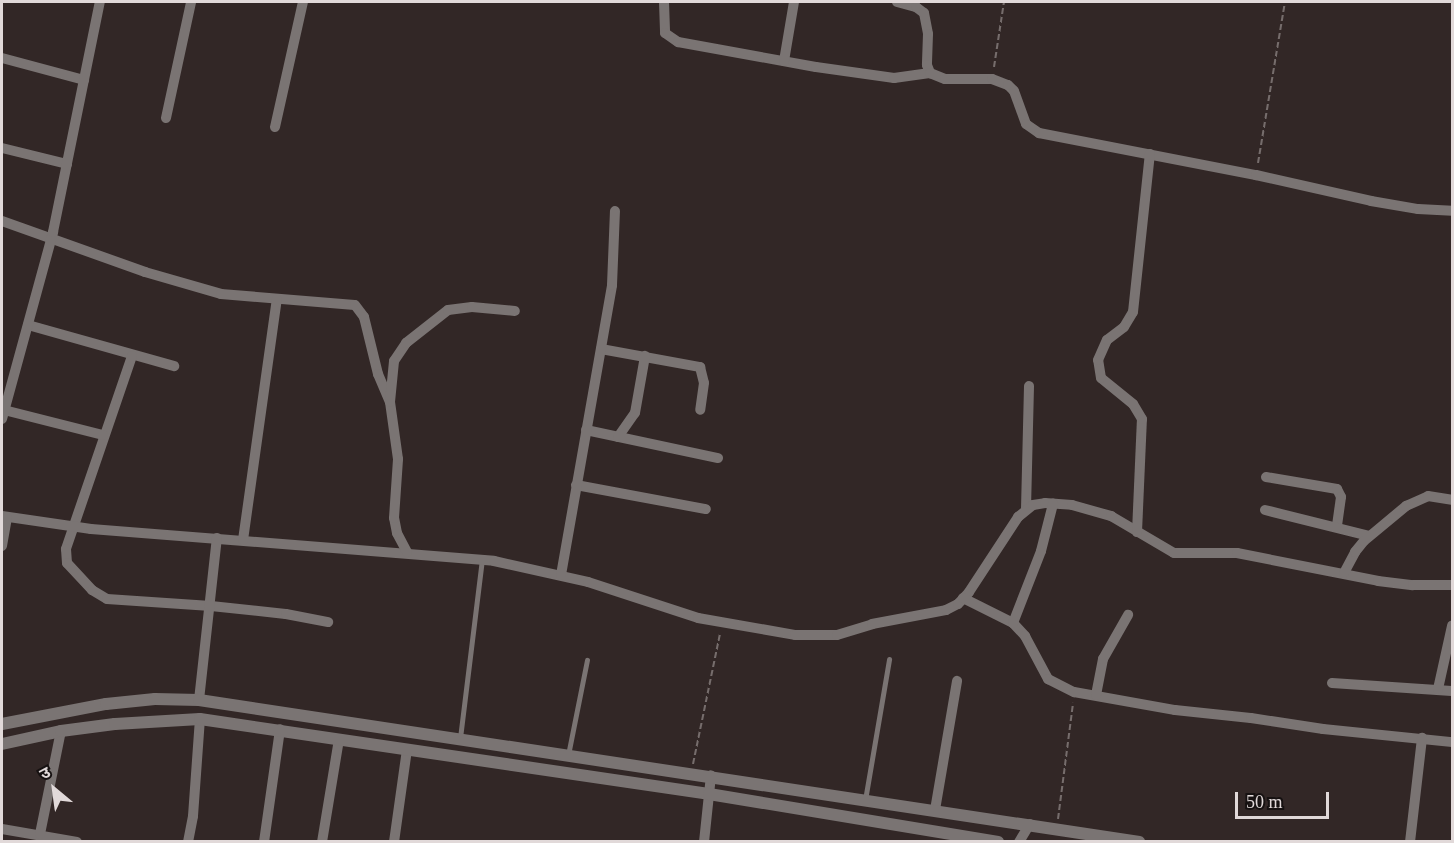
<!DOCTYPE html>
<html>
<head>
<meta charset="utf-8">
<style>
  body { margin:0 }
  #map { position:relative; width:1454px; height:843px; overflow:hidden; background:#322726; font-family:"Times New Roman","Noto Sans Devanagari",serif }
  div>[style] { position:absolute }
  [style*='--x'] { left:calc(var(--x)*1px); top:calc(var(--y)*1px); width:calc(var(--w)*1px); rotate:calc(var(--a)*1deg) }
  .path>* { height:2px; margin-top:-1px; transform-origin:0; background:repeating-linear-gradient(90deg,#766d6c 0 6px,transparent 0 9px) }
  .service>* { height:5px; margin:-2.5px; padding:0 2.5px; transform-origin:2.5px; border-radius:2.5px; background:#7a7473 }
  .minor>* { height:10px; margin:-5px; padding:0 5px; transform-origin:5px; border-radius:5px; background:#7a7473 }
  .tertiary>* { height:12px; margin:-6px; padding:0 6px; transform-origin:6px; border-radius:6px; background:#7a7473 }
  span { translate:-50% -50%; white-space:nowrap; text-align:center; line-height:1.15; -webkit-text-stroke:4.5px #161111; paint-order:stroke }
  .frame { position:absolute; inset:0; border:3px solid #e1d9d9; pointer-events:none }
  .north { position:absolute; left:24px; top:759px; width:60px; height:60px; -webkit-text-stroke:4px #161111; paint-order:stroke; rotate:331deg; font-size:16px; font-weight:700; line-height:24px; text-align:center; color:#e1d9d9 }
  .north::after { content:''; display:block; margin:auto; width:21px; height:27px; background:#e1d9d9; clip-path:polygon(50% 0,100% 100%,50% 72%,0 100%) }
  .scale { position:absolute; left:1235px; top:792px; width:94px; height:27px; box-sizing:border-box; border:3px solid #e1d9d9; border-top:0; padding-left:8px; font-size:18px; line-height:21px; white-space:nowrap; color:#e1d9d9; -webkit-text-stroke:4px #161111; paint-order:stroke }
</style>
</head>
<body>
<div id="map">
  <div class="path">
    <i style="--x:994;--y:67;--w:66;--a:-81.3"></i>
    <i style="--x:1258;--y:163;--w:163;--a:-80.5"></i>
    <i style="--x:693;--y:764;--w:133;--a:-78.3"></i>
    <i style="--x:1058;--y:819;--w:117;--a:-82.6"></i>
  </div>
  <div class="service">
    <i style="--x:460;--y:738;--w:179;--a:-83"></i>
    <i style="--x:568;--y:755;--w:97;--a:-78.7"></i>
    <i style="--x:865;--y:800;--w:143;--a:-80.3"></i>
  </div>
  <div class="minor">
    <i style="--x:664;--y:2;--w:31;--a:88"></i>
    <i style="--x:665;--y:33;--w:16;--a:35"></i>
    <i style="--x:678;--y:42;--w:140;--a:10.3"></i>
    <i style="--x:816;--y:67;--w:79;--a:8"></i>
    <i style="--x:894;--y:78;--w:36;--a:-8"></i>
    <i style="--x:897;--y:2;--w:20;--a:15"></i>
    <i style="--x:916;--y:7;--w:10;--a:37"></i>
    <i style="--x:924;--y:13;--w:21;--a:79"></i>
    <i style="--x:928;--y:34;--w:31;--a:92"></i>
    <i style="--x:927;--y:65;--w:9;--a:69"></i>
    <i style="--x:930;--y:73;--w:16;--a:22"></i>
    <i style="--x:945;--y:79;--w:47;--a:0"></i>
    <i style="--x:992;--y:79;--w:17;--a:21"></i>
    <i style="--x:1008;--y:85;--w:8;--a:45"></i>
    <i style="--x:1014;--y:91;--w:35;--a:70"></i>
    <i style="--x:1026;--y:124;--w:16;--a:35"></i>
    <i style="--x:1039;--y:133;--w:221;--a:11"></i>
    <i style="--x:1256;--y:175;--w:118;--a:12.7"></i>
    <i style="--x:1371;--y:201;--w:48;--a:9.7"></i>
    <i style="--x:1418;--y:209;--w:34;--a:3"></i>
    <i style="--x:2;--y:58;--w:85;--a:15"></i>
    <i style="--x:784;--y:61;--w:60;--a:-80.4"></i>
    <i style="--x:166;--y:118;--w:119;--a:-77.8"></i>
    <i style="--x:275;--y:127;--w:128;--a:-77.4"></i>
    <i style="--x:2;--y:148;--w:67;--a:13.8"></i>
    <i style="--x:2;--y:221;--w:152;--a:19.6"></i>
    <i style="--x:145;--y:272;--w:79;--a:16.1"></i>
    <i style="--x:221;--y:294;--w:134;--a:4.7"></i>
    <i style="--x:355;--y:305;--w:15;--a:53"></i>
    <i style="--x:364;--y:317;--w:59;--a:76.2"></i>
    <i style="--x:378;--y:374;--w:30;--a:67"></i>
    <i style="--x:28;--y:325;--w:152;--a:15.7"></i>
    <i style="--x:601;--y:349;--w:101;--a:10.3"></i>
    <i style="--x:700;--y:367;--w:16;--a:76"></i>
    <i style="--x:704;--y:383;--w:27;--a:98"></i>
    <i style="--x:132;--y:356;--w:204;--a:108.9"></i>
    <i style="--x:66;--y:549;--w:14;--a:86"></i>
    <i style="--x:67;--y:563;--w:37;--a:47"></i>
    <i style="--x:92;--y:590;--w:17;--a:31"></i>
    <i style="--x:107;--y:599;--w:104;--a:3.9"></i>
    <i style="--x:211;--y:606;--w:75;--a:6.1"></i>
    <i style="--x:286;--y:614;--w:43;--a:10.8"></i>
    <i style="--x:4;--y:410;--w:102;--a:14.2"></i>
    <i style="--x:2;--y:419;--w:194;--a:-74.7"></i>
    <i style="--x:53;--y:232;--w:235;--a:-78.5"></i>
    <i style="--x:586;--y:430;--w:135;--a:12"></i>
    <i style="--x:618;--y:437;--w:29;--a:-55"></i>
    <i style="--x:635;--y:413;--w:58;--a:-80"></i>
    <i style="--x:1266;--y:477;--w:72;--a:9.6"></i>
    <i style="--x:1337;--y:489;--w:9;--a:63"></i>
    <i style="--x:1341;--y:497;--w:30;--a:98"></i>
    <i style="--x:576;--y:485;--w:132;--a:10.5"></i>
    <i style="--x:1026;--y:509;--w:123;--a:-88.6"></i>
    <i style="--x:1265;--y:510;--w:107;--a:14"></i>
    <i style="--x:2;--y:516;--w:90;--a:8.3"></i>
    <i style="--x:91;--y:529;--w:404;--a:4.5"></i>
    <i style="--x:494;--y:561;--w:96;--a:12.6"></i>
    <i style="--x:588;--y:582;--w:116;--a:18.1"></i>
    <i style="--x:698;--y:618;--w:98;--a:9.9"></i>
    <i style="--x:795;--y:635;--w:42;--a:0"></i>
    <i style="--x:837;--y:635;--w:37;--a:-17"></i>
    <i style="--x:872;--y:624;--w:75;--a:-10.7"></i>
    <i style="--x:946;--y:610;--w:13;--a:-27"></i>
    <i style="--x:958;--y:604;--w:16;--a:-47"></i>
    <i style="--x:969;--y:592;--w:90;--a:-56.8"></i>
    <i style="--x:1018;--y:517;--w:19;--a:-39"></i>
    <i style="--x:1033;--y:505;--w:12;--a:-9"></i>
    <i style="--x:1045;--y:503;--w:27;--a:4"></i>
    <i style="--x:1072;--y:505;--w:41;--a:15.8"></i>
    <i style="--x:1111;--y:516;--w:73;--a:30.4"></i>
    <i style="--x:1174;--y:553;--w:63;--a:0"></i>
    <i style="--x:1237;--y:553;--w:144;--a:11.2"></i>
    <i style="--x:1378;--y:581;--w:35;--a:7"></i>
    <i style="--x:1413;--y:585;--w:39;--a:0"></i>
    <i style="--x:1137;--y:532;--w:113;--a:-87.5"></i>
    <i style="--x:1142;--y:419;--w:17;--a:-121"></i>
    <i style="--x:1133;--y:404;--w:41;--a:-140.9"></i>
    <i style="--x:1101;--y:378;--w:18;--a:-99"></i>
    <i style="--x:1098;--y:360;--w:22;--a:-66"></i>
    <i style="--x:1107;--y:340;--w:21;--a:-37"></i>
    <i style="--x:1124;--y:327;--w:17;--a:-59"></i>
    <i style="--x:1133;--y:312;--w:159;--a:-83.9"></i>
    <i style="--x:243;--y:540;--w:243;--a:-82"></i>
    <i style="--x:2;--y:546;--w:29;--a:-80"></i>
    <i style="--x:407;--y:552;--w:21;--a:-118"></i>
    <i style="--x:397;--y:533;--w:15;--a:-101"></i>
    <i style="--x:394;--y:518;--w:59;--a:-86.1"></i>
    <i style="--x:398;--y:459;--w:58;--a:-98"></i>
    <i style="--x:390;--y:402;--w:41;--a:-84.4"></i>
    <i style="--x:394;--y:361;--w:22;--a:-56"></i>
    <i style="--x:406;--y:343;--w:53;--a:-38.2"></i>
    <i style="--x:448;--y:310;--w:24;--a:-7"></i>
    <i style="--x:472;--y:307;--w:43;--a:5.3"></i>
    <i style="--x:1344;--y:573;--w:24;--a:-62"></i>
    <i style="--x:1355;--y:552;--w:14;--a:-51"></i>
    <i style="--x:1364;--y:541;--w:55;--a:-39.8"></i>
    <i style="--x:1406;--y:506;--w:24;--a:-24"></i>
    <i style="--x:1428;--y:496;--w:24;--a:9"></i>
    <i style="--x:561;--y:575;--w:294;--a:-80"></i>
    <i style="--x:612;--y:285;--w:74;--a:-87.7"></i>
    <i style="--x:963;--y:598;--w:56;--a:26.6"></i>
    <i style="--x:1013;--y:623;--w:18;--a:47"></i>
    <i style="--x:1025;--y:636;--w:49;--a:61.9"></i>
    <i style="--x:1048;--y:679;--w:29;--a:27"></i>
    <i style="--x:1074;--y:692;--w:103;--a:10.1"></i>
    <i style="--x:1175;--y:710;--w:76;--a:6"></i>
    <i style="--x:1251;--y:718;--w:73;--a:8.7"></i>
    <i style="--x:1323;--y:729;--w:130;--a:5.8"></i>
    <i style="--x:1013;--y:623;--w:77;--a:-68.7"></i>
    <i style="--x:1041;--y:551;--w:49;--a:-75.7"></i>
    <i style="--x:1332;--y:683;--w:120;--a:3.8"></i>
    <i style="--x:1438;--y:689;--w:65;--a:-77.5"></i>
    <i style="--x:1096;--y:695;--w:37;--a:-79"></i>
    <i style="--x:1103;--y:659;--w:51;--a:-60.4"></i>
    <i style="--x:199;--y:700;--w:163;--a:-83.7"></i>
    <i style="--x:935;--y:810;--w:131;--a:-80.3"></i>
    <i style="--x:2;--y:829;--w:76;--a:9.8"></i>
    <i style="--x:40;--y:834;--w:105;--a:-78.5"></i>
    <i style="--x:188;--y:842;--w:26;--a:-79"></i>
    <i style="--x:193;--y:816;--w:97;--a:-85.9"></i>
    <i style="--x:264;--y:842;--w:114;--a:-81.9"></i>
    <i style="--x:322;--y:842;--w:104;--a:-80.6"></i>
    <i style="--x:394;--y:842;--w:93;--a:-82"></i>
    <i style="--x:704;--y:842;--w:67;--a:-84"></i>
    <i style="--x:1019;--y:842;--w:21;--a:-59"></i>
    <i style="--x:1410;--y:842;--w:105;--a:-83.4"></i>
  </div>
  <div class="tertiary">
    <i style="--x:2;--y:724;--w:106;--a:-10.9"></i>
    <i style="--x:106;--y:704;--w:49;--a:-5.8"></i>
    <i style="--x:155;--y:699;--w:44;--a:1.3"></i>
    <i style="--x:199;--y:700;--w:951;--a:8.59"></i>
    <i style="--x:2;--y:744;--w:60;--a:-12.4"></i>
    <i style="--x:61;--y:731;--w:54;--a:-7.4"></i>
    <i style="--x:115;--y:724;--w:85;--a:-3.4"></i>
    <i style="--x:200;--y:719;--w:514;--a:8.38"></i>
    <i style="--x:709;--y:794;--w:293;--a:9.4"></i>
  </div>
  <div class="frame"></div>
  <div class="north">उ</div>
  <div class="scale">50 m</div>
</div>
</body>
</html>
